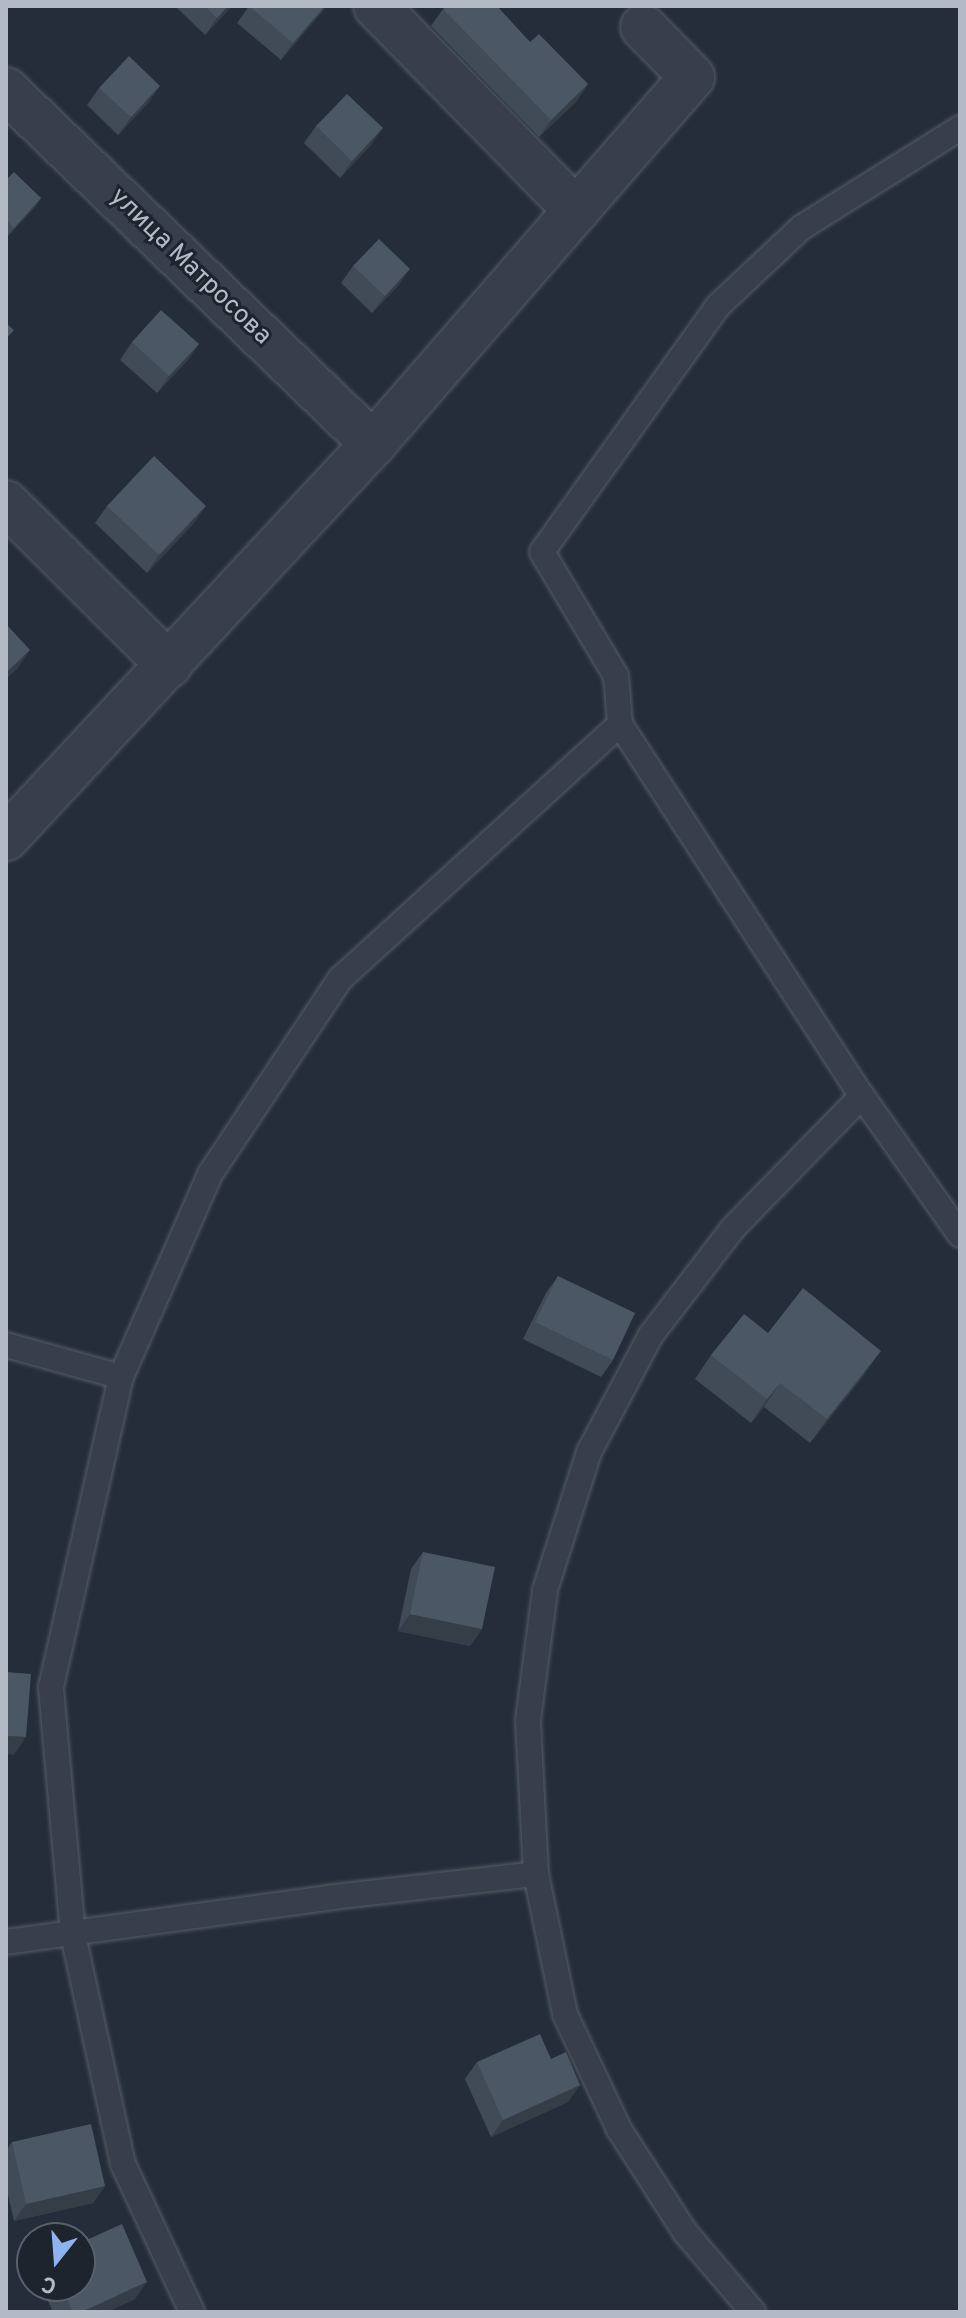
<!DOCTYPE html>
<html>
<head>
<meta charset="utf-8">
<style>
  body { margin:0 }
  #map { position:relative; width:966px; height:2318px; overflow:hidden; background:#242d39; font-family:Overpass,sans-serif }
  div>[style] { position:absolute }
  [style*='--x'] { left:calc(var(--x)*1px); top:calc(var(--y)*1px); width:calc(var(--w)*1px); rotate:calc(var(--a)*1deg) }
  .roads { filter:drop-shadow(0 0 2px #565d67) drop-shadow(0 0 2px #565d67) }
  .lane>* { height:24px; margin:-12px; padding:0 12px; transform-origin:12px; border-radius:12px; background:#383f4a }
  .street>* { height:44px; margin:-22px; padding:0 22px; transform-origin:22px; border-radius:22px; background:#383f4a }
  .wall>* { inset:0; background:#414b57 }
  .shaded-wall>* { inset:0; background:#353d47 }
  .building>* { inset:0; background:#4c5765 }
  span { translate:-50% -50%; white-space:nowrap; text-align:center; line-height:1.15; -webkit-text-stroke:6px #1d242e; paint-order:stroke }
  .street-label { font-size:26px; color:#b3bac5 }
  .frame { position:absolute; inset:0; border:8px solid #b3bac5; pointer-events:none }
  .north { position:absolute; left:16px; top:2222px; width:80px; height:80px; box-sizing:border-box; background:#1d242e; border:2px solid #59606a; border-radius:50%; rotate:197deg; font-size:22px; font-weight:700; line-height:32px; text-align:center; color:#b3bac5 }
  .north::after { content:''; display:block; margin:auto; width:28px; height:36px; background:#8eb4ef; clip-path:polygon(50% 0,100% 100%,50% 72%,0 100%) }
</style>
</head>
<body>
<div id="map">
  <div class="roads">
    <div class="lane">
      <i style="--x:960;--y:128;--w:186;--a:147.9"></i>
      <i style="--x:802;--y:227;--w:115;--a:136.8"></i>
      <i style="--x:718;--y:306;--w:302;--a:125.6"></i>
      <i style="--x:542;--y:552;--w:144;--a:59.2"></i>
      <i style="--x:616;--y:676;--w:48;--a:85.2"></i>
      <i style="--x:620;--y:724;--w:444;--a:57"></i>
      <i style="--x:862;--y:1096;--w:170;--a:54.8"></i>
      <i style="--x:6;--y:1345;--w:119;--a:15.5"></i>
      <i style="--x:6;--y:1942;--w:330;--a:-7.8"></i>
      <i style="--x:333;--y:1897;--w:204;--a:-6.5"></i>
      <i style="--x:192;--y:2312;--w:163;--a:-115"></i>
      <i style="--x:123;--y:2164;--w:234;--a:-102.3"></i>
      <i style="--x:73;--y:1935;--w:249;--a:-95.1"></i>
      <i style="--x:51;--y:1687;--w:318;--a:-77.3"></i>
      <i style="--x:121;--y:1377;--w:222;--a:-66.3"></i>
      <i style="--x:210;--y:1174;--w:234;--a:-56.3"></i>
      <i style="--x:340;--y:979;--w:379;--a:-42.3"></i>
      <i style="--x:753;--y:2312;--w:105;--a:-130.4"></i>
      <i style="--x:685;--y:2232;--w:122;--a:-122.7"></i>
      <i style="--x:619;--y:2129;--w:127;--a:-115.2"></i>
      <i style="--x:565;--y:2014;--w:143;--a:-101.7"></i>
      <i style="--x:536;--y:1874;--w:154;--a:-93"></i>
      <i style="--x:528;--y:1720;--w:131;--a:-82.5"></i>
      <i style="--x:545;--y:1590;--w:145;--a:-72.3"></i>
      <i style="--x:589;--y:1452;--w:132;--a:-62.1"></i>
      <i style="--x:651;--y:1335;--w:136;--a:-52.5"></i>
      <i style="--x:734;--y:1227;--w:183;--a:-45.7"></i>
    </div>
    <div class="street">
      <i style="--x:376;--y:6;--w:286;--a:45.6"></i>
      <i style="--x:6;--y:90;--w:510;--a:43.97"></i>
      <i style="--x:6;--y:503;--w:230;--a:44.8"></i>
      <i style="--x:6;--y:838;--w:538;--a:-47.03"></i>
      <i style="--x:373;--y:444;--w:486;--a:-49"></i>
      <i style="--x:692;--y:77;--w:70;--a:-134.4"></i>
    </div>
  </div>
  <div class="wall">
    <i style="clip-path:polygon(175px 6px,232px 6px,205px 35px)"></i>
    <i style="clip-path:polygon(249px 6px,327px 6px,281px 60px,237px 23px)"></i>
    <i style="clip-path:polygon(443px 9px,530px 42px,588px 84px,576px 102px,539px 137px,431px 26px)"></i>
    <i style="clip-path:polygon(99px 88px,148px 103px,118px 135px,87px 105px)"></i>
    <i style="clip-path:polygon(316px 126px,371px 145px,340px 178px,304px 143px)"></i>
    <i style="clip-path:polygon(6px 180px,41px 198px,35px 207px,7px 237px,6px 235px)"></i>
    <i style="clip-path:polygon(353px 266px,398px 286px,372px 313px,341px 283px)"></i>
    <i style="clip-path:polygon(132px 342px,199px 344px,187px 361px,157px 393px,120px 360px)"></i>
    <i style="clip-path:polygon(107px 506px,194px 523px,147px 573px,95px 523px)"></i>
    <i style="clip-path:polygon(558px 1276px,613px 1360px,601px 1377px,523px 1339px,546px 1293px)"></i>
    <i style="clip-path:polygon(768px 1333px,864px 1375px,810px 1443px,764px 1407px,751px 1423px,695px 1379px,711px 1355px)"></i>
    <i style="clip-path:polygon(423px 1552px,482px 1629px,470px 1646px,398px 1631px,411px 1569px)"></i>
    <i style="clip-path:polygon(551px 2059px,580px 2085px,568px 2102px,491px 2137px,465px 2079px,477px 2062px)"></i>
    <i style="clip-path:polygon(12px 2142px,105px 2186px,93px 2203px,14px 2221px,6px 2186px,6px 2151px)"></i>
    <i style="clip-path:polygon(41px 2286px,80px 2286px,135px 2299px,107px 2312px,53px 2312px)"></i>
  </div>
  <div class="shaded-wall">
    <i style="clip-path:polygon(228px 6px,232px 6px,205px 35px,217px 18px)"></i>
    <i style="clip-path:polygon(325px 6px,327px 6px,281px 60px,293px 43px)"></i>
    <i style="clip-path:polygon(588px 84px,576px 102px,539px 137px,551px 120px)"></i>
    <i style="clip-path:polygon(160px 86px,148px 103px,118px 135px,131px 117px)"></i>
    <i style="clip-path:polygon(383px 128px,371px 145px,340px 178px,352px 161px)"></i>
    <i style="clip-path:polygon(41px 198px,35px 207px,7px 237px,14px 228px)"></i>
    <i style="clip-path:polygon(410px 269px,398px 286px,372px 313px,385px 296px)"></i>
    <i style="clip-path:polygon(199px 344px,187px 361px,157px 393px,169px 376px)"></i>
    <i style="clip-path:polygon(206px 506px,194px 523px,147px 573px,159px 555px)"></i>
    <i style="clip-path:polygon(30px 650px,18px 668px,6px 679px,6px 673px)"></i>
    <i style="clip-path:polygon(881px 1351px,864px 1375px,810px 1443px,827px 1419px)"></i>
    <i style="clip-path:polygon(780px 1383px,764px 1407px,751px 1423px,767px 1399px)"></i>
    <i style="clip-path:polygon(410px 1614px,482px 1629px,470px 1646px,398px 1631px)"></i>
    <i style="clip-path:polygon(6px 1736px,26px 1737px,14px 1755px,6px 1754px)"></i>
    <i style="clip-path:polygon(580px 2085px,568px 2102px,491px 2137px,503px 2120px)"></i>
    <i style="clip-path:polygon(105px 2186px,93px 2203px,14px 2221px,26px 2204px)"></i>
    <i style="clip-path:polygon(147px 2282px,135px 2299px,107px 2312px,81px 2312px)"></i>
  </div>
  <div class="building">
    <i style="clip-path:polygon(205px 6px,228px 6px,217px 18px)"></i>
    <i style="clip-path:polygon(249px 6px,325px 6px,293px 43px)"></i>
    <i style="clip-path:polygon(446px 6px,497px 6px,530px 42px,539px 34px,588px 84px,551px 120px,443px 9px)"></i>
    <i style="clip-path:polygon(129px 56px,160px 86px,131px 117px,99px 88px)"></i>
    <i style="clip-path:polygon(347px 94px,383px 128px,352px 161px,316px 126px)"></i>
    <i style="clip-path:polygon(14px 172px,41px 198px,14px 228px,6px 220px,6px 180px)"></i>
    <i style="clip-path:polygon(379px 239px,410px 269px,385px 296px,353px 266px)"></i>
    <i style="clip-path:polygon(161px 310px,199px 344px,169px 376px,132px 342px)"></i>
    <i style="clip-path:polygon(6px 323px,14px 330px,6px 339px)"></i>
    <i style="clip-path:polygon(154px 456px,206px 506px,159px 555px,107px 506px)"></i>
    <i style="clip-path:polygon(6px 624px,30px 650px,6px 673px)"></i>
    <i style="clip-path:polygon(558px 1276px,635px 1313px,613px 1360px,535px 1322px)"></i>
    <i style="clip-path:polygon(803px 1288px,881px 1351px,827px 1419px,780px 1383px,767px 1399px,711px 1355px,744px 1314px,768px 1333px)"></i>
    <i style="clip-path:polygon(423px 1552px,495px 1567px,482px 1629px,410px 1614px)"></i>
    <i style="clip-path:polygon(6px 1672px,31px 1674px,26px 1737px,6px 1736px)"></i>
    <i style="clip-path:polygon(540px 2034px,551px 2059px,566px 2052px,580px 2085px,503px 2120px,477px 2062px)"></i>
    <i style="clip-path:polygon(91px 2124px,105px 2186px,26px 2204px,12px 2142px)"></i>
    <i style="clip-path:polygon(122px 2224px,147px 2282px,81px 2312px,73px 2312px,61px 2286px,80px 2286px,80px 2243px)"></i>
  </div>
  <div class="street-label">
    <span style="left:190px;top:267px;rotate:44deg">улица Матросова</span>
  </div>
  <div class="frame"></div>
  <div class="north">С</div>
</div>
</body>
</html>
